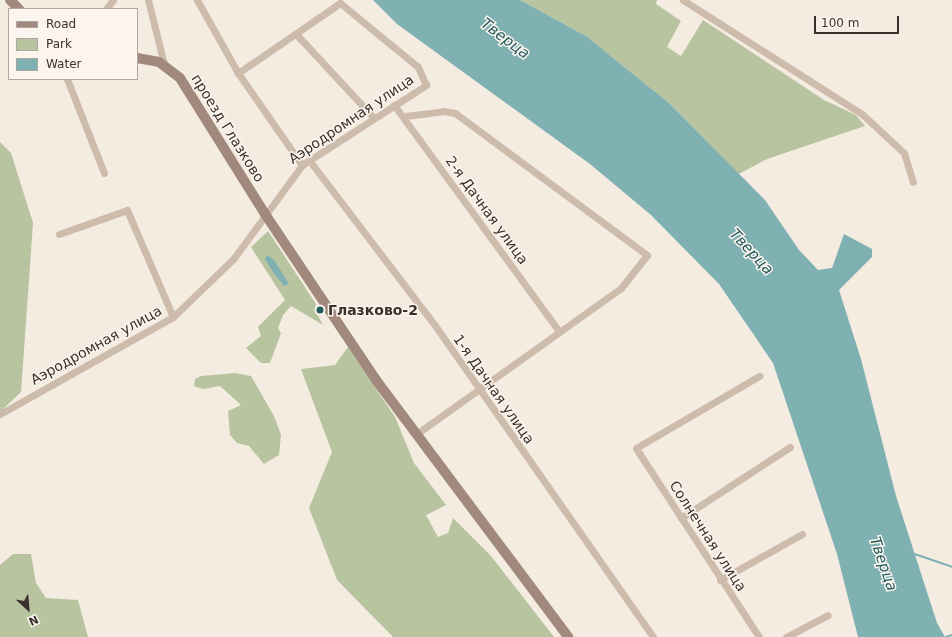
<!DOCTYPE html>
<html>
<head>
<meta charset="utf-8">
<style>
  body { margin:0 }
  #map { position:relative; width:952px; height:637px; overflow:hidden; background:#f4ebe1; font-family:"DejaVu Sans",sans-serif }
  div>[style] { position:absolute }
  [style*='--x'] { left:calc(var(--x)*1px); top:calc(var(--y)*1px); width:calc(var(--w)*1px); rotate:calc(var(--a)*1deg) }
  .green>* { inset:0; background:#b8c4a0 }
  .water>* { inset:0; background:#7fb0b2 }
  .stream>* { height:1.5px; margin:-0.75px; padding:0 0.75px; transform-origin:0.75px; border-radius:0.75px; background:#7fb0b2 }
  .street>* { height:7px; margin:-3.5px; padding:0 3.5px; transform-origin:3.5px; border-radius:3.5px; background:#cdbbac }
  .secondary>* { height:10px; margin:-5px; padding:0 5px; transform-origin:5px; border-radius:5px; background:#a18a7d }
  .dots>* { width:11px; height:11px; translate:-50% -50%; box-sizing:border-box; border:2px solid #fbf5ee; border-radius:50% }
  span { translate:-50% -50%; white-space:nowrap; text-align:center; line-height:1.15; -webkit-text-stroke:3px #fbf5ee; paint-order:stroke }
  .street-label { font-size:14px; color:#3b302b }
  .poi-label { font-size:14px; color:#3b302b; font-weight:700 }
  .left { translate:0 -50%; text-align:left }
  .water-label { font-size:15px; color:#1f5a5e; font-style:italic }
  .legend { position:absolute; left:8px; top:8px; width:130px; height:72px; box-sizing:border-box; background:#fbf5ee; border:1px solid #aea6a0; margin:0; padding:5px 7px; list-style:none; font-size:12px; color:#3b302b }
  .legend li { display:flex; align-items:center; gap:8px; height:20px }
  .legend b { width:20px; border:1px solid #aea6a0 }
  .north { position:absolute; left:8px; top:589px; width:40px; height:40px; -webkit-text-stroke:3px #fbf5ee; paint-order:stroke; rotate:154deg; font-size:11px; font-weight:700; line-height:16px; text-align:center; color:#3b302b }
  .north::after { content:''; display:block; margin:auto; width:14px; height:18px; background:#3b302b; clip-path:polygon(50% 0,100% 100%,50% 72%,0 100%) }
  .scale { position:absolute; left:814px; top:16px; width:85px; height:18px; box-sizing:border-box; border:2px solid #3b302b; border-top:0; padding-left:5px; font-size:12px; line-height:14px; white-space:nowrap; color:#3b302b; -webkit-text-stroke:3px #fbf5ee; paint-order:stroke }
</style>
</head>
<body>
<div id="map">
  <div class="green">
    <i style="clip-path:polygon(520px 0,657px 0,656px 4px,681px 21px,667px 47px,681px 56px,703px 20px,824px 100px,856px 115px,865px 126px,767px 159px,739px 174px,669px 103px,586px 36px)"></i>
    <i style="clip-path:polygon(0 142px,11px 153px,33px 223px,21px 392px,0 412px)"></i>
    <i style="clip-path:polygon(268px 231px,316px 304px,315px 310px,323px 325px,291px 306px,283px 315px,278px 328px,281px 333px,270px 363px,261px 363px,246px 348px,261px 336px,258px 327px,285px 300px,251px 247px)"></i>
    <i style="clip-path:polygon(348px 347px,395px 417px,414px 463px,446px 505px,426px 515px,438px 537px,448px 533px,453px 518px,491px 556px,554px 637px,393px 637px,337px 580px,309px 508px,332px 452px,301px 369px,335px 365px)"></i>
    <i style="clip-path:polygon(235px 373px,251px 376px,274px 416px,281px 435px,279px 455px,264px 464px,249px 446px,237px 443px,230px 435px,228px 411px,241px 405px,220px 386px,203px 389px,194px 386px,195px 379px,201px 376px)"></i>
    <i style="clip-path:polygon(13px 554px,31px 554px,36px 583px,46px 598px,78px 600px,88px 637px,0 637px,0 565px)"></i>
  </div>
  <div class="water">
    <i style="clip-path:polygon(373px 0,520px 0,586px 36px,669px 103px,765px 200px,799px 250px,818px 270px,832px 268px,844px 234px,872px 249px,872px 257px,839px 290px,861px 359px,896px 496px,937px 623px,945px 637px,858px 637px,837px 554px,773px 363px,719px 284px,651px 215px,590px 164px,397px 24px)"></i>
    <i style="clip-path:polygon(267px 255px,274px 260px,289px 284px,284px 286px,273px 272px,265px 259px)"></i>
  </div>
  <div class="stream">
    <i style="--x:915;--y:554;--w:39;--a:19"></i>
    <i style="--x:946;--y:637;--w:6;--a:-18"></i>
  </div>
  <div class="street">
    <i style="--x:148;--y:0;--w:66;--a:76"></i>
    <i style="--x:683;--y:0;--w:212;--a:32.5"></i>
    <i style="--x:862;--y:114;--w:57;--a:42.9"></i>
    <i style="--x:904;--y:153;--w:30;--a:73"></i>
    <i style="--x:106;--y:9;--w:11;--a:-52"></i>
    <i style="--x:296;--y:34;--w:113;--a:47.1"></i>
    <i style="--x:238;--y:73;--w:112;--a:55.2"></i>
    <i style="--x:67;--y:79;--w:101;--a:68.5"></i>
    <i style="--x:394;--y:105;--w:280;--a:53.9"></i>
    <i style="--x:405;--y:116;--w:38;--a:-7"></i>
    <i style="--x:443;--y:111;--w:12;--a:9"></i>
    <i style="--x:455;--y:113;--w:239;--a:36.5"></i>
    <i style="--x:647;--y:255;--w:42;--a:128.2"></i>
    <i style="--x:621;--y:288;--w:252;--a:144.5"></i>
    <i style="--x:309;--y:160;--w:206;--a:52.7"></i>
    <i style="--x:434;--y:324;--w:382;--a:55"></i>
    <i style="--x:59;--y:234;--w:72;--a:-19.4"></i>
    <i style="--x:127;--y:210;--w:116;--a:66.7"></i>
    <i style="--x:0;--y:414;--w:198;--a:-29.3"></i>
    <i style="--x:173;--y:317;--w:85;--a:-44"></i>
    <i style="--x:234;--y:258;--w:115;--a:-53.8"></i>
    <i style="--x:302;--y:165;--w:148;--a:-32.8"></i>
    <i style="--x:426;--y:85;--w:20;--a:-114"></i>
    <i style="--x:418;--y:67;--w:101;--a:-140.6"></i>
    <i style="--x:340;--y:3;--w:124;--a:145.5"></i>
    <i style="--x:238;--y:73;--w:84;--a:-119.3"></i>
    <i style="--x:681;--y:518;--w:130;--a:-33.1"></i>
    <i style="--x:720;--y:580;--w:94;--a:-29.3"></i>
    <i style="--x:759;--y:637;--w:225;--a:-123.1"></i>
    <i style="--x:636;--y:448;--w:143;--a:-30.3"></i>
    <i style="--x:786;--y:637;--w:47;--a:-27.6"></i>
  </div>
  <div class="secondary">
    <i style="--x:10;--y:0;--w:13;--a:45"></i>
    <i style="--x:137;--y:58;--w:22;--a:10"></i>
    <i style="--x:159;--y:62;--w:26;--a:37"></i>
    <i style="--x:180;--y:78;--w:160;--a:58"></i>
    <i style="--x:265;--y:214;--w:200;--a:56.2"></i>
    <i style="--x:376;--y:380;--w:321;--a:53.2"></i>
  </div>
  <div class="dots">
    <i style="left:320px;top:310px;background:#1f5a5e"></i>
  </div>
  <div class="street-label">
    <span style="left:351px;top:119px;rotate:-34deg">Аэродромная улица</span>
    <span style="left:228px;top:128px;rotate:58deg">проезд Глазково</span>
    <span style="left:487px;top:210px;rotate:54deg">2-я Дачная улица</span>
    <span style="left:96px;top:345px;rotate:-29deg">Аэродромная улица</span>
    <span style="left:494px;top:389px;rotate:55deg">1-я Дачная улица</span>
    <span style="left:708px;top:536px;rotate:57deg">Солнечная улица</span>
  </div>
  <div class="poi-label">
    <span class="left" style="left:328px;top:310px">Глазково-2</span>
  </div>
  <div class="water-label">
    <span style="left:505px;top:39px;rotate:37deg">Тверца</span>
    <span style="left:751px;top:252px;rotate:47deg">Тверца</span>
    <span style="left:883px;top:564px;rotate:71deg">Тверца</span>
  </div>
  <ul class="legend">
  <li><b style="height:5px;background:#a18a7d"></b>Road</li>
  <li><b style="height:11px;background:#b8c4a0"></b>Park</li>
  <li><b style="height:11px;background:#7fb0b2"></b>Water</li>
  </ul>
  <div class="north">N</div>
  <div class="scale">100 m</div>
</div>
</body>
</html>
